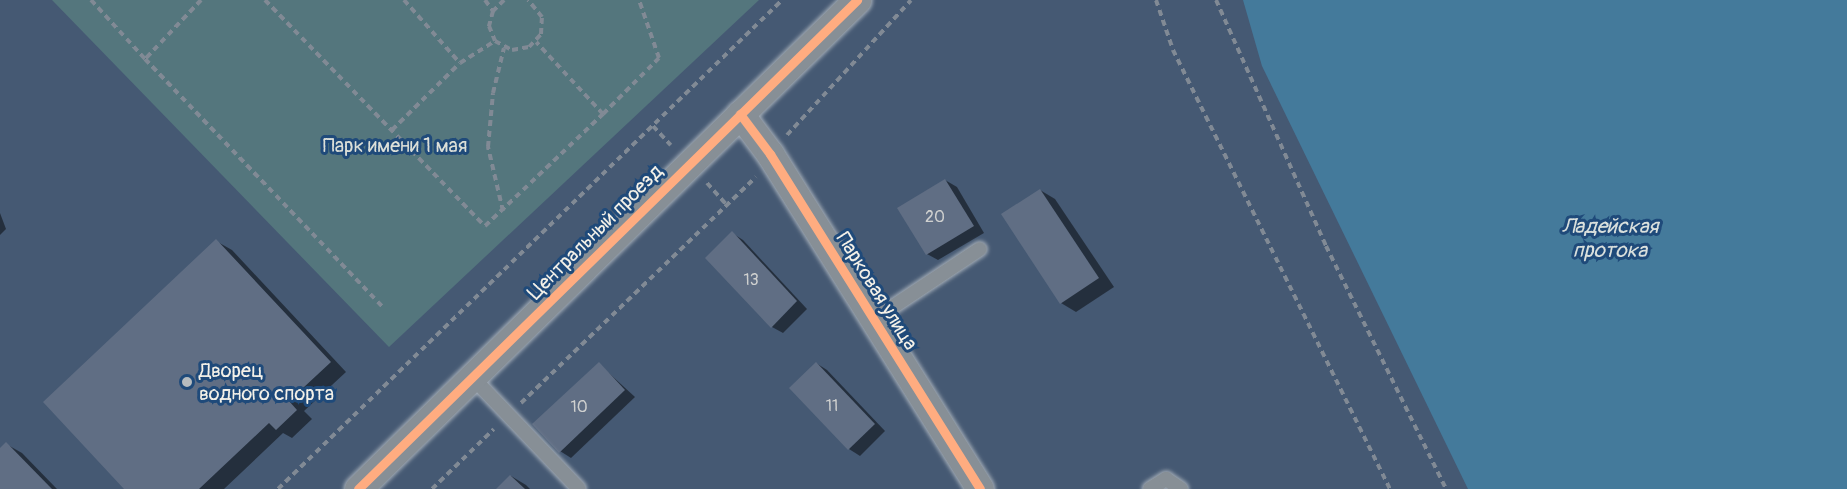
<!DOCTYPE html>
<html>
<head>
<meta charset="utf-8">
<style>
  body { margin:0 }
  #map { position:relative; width:1847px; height:489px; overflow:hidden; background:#455973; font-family:Pangolin,sans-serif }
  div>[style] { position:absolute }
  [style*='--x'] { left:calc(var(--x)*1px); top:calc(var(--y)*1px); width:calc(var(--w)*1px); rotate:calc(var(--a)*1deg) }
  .green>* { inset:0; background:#54767d }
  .water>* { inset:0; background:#447a9b }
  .shadow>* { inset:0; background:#0007 }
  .building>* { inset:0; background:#606e84 }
  .path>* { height:4px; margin-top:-2px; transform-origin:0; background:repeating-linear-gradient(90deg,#818a95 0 6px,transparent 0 10.5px) }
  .roads { filter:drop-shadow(0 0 2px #a3acb6) drop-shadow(0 0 2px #a3acb6) }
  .service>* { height:14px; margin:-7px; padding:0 7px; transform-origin:7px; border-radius:7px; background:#878f96 }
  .minor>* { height:27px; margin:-13.5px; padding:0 13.5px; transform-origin:13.5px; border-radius:13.5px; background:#878f96 }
  .cycleway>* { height:9px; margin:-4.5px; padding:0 4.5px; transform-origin:4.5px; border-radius:4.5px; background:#ffac80 }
  .dots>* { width:16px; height:16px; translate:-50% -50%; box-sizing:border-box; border:3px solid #1f4a7a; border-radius:50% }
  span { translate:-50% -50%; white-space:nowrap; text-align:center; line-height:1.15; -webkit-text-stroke:6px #1f4a7a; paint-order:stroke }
  .number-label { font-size:16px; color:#cfd0cf }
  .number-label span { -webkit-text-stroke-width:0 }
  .park-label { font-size:20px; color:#dcdfd8 }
  .street-label { font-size:20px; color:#f4f1e8 }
  .poi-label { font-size:20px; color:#f4f1e8 }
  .left { translate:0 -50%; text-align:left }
  .water-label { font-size:21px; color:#dae0dd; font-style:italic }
</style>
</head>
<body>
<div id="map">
  <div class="green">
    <i style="clip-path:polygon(52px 0,759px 0,389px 347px)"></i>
  </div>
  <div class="water">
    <i style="clip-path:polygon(1243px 0,1847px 0,1847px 489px,1468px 489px,1262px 66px)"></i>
  </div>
  <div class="shadow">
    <i style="clip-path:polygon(945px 180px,957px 187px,984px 233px,938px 260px,927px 254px)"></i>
    <i style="clip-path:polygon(1040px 190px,1055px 199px,1114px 287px,1076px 312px,1061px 303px)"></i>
    <i style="clip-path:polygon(0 213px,6px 229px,0 235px)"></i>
    <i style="clip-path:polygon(732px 233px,743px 240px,807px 309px,783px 333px,772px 327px)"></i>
    <i style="clip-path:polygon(216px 241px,232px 250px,346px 372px,304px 411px,312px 419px,292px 438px,283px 433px,224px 489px,126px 489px)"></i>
    <i style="clip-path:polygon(816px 363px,827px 370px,885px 431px,860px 456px,849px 449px)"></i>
    <i style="clip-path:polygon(599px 364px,635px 397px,571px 458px,560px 451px)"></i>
    <i style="clip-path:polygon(6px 444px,22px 453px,57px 489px,0 489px,0 450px)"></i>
    <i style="clip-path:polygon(511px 476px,526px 485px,530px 489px,498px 489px)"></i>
  </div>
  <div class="building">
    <i style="clip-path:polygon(945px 179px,974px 226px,926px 255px,897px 208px)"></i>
    <i style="clip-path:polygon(1040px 189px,1099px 278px,1060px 304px,1001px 214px)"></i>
    <i style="clip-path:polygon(732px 231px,797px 301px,771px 328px,705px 258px)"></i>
    <i style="clip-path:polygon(216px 239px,331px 362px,289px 401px,297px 410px,276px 430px,269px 423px,199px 489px,124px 489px,43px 402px)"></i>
    <i style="clip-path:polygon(599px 362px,625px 390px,559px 453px,532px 424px)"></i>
    <i style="clip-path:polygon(816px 362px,875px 424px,848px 450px,789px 388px)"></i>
    <i style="clip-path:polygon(6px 442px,52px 489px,0 489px,0 448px)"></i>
    <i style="clip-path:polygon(510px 475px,525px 489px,496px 489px)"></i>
  </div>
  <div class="path">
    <i style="--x:91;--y:0;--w:80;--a:47.5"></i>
    <i style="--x:201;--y:0;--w:81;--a:133.5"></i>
    <i style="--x:145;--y:59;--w:344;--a:46.2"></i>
    <i style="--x:265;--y:0;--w:315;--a:45.8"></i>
    <i style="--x:485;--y:226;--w:163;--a:-43.5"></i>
    <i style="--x:603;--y:114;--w:98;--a:-132.9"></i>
    <i style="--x:404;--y:0;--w:84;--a:48.4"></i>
    <i style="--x:485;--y:0;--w:14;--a:54"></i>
    <i style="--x:504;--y:0;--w:16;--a:135"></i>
    <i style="--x:493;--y:11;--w:16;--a:105"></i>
    <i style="--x:489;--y:26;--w:16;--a:68"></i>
    <i style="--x:495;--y:41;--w:19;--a:28"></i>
    <i style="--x:512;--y:50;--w:17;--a:-10"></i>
    <i style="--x:529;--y:47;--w:18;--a:-47"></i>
    <i style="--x:541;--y:34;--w:17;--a:-87"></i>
    <i style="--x:542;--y:17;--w:22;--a:-129"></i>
    <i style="--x:1156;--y:0;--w:53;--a:71.2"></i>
    <i style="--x:1173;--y:50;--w:490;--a:63.7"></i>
    <i style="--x:1216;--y:0;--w:269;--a:65.9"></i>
    <i style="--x:1326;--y:246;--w:271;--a:63.7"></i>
    <i style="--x:603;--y:114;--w:79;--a:-45"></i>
    <i style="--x:659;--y:58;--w:61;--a:-109"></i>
    <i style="--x:653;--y:126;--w:26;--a:47"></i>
    <i style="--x:392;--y:130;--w:95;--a:-44.6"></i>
    <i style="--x:460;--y:63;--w:41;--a:-32.2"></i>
    <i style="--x:787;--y:135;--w:183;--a:-47.4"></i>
    <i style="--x:707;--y:183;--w:30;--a:48"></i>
    <i style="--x:503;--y:211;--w:66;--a:-103.2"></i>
    <i style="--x:488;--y:147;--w:54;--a:-84.7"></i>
    <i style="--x:493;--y:93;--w:46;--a:-76.3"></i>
    <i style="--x:521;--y:403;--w:326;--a:-43.9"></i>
    <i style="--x:278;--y:489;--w:702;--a:-44.13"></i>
    <i style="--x:432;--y:489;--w:86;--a:-44.1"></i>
  </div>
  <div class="roads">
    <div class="service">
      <i style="--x:873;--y:320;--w:128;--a:-33.6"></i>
      <i style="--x:473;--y:378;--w:153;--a:46.3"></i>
      <i style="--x:1150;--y:489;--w:19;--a:-32"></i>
      <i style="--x:1166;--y:479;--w:18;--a:34"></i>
    </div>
    <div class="minor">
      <i style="--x:740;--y:114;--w:50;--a:53.1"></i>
      <i style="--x:770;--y:154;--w:395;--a:57.9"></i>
      <i style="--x:358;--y:489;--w:699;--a:-44.42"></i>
    </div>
  </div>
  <div class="cycleway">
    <i style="--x:740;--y:114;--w:50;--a:53.1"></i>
    <i style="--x:770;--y:154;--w:395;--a:57.9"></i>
    <i style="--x:358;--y:489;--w:699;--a:-44.42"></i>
  </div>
  <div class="dots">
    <i style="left:187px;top:382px;background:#b7bcbf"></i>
  </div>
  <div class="number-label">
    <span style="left:935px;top:217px">20</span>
    <span style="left:751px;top:280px">13</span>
    <span style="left:832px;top:406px">11</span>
    <span style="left:579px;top:407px">10</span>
  </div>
  <div class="park-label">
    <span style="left:395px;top:145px">Парк имени 1 мая</span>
  </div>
  <div class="street-label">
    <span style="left:595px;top:232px;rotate:-45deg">Центральный проезд</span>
    <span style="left:877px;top:291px;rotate:58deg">Парковая улица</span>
  </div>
  <div class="poi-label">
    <span class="left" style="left:199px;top:382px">Дворец<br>водного спорта</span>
  </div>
  <div class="water-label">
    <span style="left:1610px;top:239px">Ладейская<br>протока</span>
  </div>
</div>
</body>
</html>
